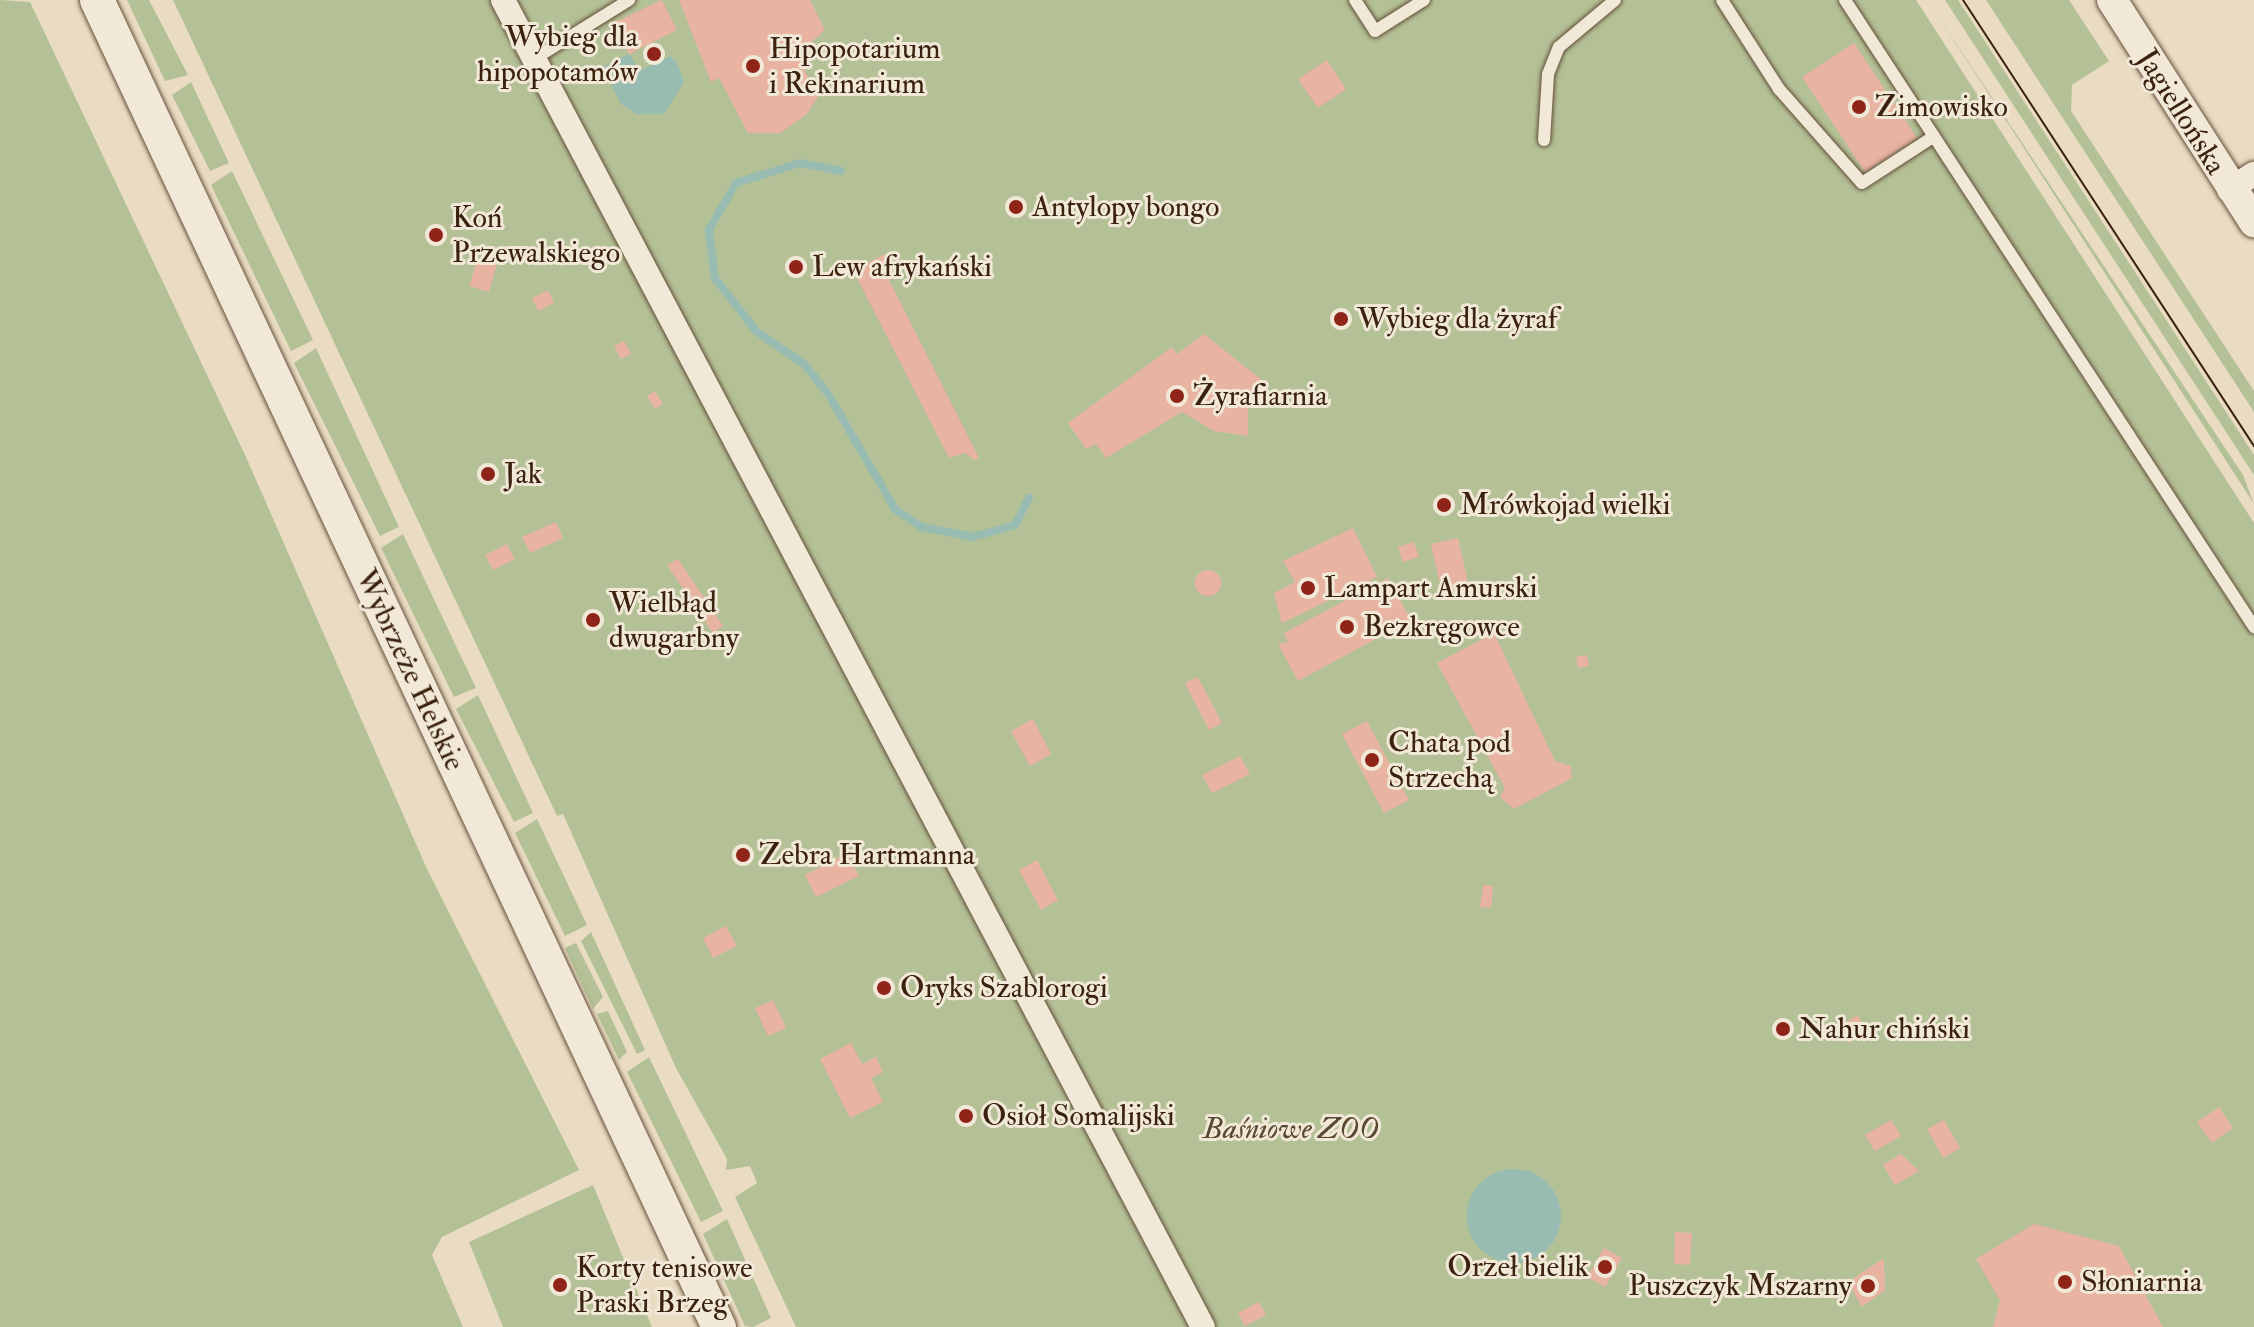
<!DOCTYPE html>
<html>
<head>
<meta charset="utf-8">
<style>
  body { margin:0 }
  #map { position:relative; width:2254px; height:1327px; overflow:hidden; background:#eadcc3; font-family:"IM FELL Double Pica",serif }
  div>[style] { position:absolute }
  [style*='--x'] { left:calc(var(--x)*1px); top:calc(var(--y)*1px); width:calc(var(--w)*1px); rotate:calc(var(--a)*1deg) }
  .green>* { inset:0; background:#b4c196 }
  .water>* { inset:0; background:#98bcb1 }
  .round { border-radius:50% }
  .stream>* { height:8px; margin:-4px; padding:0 4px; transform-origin:4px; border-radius:4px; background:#98bcb1 }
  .building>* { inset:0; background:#e8b3a1 }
  .roads { filter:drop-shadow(0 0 2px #66503b) drop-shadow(0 0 2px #66503b) }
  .service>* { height:12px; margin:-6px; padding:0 6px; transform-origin:6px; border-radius:6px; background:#f1e8d8 }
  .minor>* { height:24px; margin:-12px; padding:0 12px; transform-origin:12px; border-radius:12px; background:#f1e8d8 }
  .tertiary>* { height:30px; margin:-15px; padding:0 15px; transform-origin:15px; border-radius:15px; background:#f1e8d8 }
  .secondary>* { height:34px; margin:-17px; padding:0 17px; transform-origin:17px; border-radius:17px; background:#f1e8d8 }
  .tram>* { height:2px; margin:-1px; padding:0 1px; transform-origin:1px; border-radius:1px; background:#3a220e }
  .dots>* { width:22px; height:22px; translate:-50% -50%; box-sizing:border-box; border:4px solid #f1e8d8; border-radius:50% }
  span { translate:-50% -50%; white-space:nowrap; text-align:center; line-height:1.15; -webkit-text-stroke:6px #f1e8d8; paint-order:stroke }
  .poi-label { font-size:30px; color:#3a220e }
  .right { translate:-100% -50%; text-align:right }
  .left { translate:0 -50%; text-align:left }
  .street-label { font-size:30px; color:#3a220e }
  .park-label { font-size:30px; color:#584a30; font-style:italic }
</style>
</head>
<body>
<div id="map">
  <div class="green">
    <i style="clip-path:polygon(0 0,30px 2px,246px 457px,427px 869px,579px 1170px,442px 1237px,432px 1255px,463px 1327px,0 1327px)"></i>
    <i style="clip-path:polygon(127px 0,149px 0,188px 75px,165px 81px)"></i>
    <i style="clip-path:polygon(173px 0,1916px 0,2254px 523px,2254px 1327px,796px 1327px,735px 1197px,757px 1183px,750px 1166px,726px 1170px,727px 1159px,676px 1068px,563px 814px,557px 816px)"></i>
    <i style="clip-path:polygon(1927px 0,2243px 475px,2254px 504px,2020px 142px)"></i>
    <i style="clip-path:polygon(1945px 0,1958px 0,2254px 455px,2254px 475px)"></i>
    <i style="clip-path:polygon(1986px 0,2069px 0,2109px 61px,2072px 85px,2071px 111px,2254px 391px,2254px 412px)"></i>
    <i style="clip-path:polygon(191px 82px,229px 163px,210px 171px,172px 95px)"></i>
    <i style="clip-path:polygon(232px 171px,313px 340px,291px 351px,211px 185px)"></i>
    <i style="clip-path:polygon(316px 348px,399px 527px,380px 536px,294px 363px)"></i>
    <i style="clip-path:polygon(403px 534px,476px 688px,454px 697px,381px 548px)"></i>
    <i style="clip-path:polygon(478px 695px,533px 813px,514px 822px,456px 709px)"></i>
    <i style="clip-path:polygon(537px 819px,587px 925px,565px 936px,515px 833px)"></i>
    <i style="clip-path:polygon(591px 932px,645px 1050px,637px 1054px,581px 941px)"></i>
    <i style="clip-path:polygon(576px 943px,603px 997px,593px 1009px,565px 948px)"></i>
    <i style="clip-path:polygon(608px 1011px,627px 1052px,619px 1060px,597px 1014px)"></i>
    <i style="clip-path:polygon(649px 1057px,723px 1211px,701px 1222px,627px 1072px)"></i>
    <i style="clip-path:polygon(593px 1185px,652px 1327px,503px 1327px,469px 1242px)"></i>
    <i style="clip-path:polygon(727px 1219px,771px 1318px,753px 1327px,745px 1326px,703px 1234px)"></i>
  </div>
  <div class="water">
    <i style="clip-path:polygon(629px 54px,639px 71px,671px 56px,678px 65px,684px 82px,664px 114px,636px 114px,621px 104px,602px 67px)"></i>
    <i class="round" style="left:1467px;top:1169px;width:94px;height:94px"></i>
  </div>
  <div class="stream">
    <i style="--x:841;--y:171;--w:42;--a:-169"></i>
    <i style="--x:800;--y:163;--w:67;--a:162.6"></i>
    <i style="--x:736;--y:183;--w:54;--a:119.9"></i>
    <i style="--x:709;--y:230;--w:48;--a:82.9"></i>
    <i style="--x:715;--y:278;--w:67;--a:52.3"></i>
    <i style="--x:756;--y:331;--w:58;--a:34.5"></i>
    <i style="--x:804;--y:364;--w:36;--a:51"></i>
    <i style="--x:827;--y:392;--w:135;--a:59.8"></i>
    <i style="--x:895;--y:509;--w:32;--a:34"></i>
    <i style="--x:922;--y:527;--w:52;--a:11.1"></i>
    <i style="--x:973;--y:537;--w:44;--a:-15.9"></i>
    <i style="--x:1015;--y:525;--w:31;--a:-63"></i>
  </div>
  <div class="building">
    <i style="clip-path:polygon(662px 0,677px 30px,629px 54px,613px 23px)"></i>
    <i style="clip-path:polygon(679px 0,810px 0,825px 30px,797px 55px,818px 97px,805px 116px,780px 133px,748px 133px,719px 78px,711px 82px)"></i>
    <i style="clip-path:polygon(1854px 43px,1917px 138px,1865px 172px,1802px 77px)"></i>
    <i style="clip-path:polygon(1327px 60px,1346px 89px,1318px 108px,1298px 79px)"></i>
    <i style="clip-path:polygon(885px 254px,896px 276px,889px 280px,979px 458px,974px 460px,965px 453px,949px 458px,853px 270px)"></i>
    <i style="clip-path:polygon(478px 258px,497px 264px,489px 292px,469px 286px)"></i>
    <i style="clip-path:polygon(548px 290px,554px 303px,538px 311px,532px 298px)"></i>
    <i style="clip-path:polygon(1204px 334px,1263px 381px,1248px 399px,1248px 436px,1214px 431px,1182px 412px,1106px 458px,1096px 444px,1086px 449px,1068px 423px,1172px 347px,1177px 354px)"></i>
    <i style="clip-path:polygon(624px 341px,631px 354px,621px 359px,614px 346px)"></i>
    <i style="clip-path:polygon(655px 391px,663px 404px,655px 409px,647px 396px)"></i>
    <i style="clip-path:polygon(556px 522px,563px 538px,530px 553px,522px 537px)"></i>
    <i style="clip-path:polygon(1353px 528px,1377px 577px,1282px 623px,1274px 593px,1295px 582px,1283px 561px)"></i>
    <i style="clip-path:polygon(1458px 538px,1469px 586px,1442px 593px,1431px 544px)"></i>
    <i style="clip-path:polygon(1414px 542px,1419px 557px,1403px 562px,1398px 547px)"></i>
    <i style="clip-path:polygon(507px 544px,515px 559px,493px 570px,485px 555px)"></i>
    <i style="clip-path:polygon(678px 559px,723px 626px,713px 633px,667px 565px)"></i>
    <i class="round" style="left:1195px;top:570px;width:26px;height:26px"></i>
    <i style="clip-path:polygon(1388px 578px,1411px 620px,1298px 681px,1278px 644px,1288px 642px,1284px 633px)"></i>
    <i style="clip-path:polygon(1494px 633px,1555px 761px,1571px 766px,1572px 778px,1514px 809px,1500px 797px,1505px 788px,1437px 663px)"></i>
    <i style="clip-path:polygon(1587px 655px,1589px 666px,1578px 668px,1576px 657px)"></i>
    <i style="clip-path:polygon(1198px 677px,1222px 723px,1209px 730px,1185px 683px)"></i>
    <i style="clip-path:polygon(1033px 719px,1051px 754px,1030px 766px,1011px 731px)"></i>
    <i style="clip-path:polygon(1367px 721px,1409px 800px,1384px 813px,1342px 734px)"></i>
    <i style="clip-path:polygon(1240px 756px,1250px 774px,1212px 793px,1202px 775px)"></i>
    <i style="clip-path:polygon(847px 853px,859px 876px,816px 897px,805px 875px)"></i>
    <i style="clip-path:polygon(1037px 860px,1058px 900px,1041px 910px,1019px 870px)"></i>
    <i style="clip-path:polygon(1483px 885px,1493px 886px,1491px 908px,1480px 907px)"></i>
    <i style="clip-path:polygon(726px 926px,737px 946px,713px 958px,703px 938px)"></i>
    <i style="clip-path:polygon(773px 1000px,786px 1028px,768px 1036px,755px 1008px)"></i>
    <i style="clip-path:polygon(1857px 1015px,1867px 1030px,1848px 1043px,1838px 1028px)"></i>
    <i style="clip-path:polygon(851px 1043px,862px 1064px,876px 1057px,883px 1072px,871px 1078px,883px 1102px,850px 1118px,820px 1059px)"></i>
    <i style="clip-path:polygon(2219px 1107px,2233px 1128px,2212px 1143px,2197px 1122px)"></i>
    <i style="clip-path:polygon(1891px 1120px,1901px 1136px,1875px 1151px,1865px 1135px)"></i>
    <i style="clip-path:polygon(1944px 1120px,1960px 1148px,1943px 1158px,1927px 1129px)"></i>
    <i style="clip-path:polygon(1901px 1154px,1919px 1171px,1895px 1185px,1883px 1165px)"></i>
    <i style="clip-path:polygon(2034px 1224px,2119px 1246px,2163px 1327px,1993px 1327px,2000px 1300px,1976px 1259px)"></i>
    <i style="clip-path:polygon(1675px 1232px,1692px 1233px,1690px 1265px,1674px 1264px)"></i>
    <i style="clip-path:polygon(1604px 1248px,1622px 1258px,1605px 1287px,1587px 1277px)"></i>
    <i style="clip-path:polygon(1884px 1258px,1885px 1290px,1862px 1307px,1848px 1282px)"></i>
    <i style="clip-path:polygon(1259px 1302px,1266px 1315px,1245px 1326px,1238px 1313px)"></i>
  </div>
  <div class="roads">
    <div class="service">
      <i style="--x:1355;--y:0;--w:37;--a:57"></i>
      <i style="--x:1375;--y:31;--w:58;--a:-32.3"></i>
      <i style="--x:1722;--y:0;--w:106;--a:57.4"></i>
      <i style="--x:1779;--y:89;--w:125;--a:48.6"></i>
      <i style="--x:1862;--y:183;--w:85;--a:-32.9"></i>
      <i style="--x:1845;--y:0;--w:749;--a:56.88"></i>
      <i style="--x:534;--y:59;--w:112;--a:-31.8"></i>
      <i style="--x:1544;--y:140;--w:66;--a:-86.5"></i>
      <i style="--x:1548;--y:74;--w:29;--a:-68"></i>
      <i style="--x:1559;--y:47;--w:73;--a:-40"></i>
    </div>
    <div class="minor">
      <i style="--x:503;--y:0;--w:1500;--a:62.19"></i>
      <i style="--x:2229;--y:190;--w:30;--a:-33"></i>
    </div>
    <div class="tertiary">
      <i style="--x:2112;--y:0;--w:264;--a:57.4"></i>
    </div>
    <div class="secondary">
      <i style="--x:97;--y:0;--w:1466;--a:64.89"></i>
    </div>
  </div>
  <div class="tram">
    <i style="--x:1963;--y:0;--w:533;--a:56.88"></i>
  </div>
  <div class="dots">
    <i style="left:654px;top:54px;background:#8f2418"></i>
    <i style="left:753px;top:66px;background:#8f2418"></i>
    <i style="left:1859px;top:107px;background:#8f2418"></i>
    <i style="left:1016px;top:207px;background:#8f2418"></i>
    <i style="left:436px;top:235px;background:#8f2418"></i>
    <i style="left:796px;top:267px;background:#8f2418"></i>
    <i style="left:1341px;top:319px;background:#8f2418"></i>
    <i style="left:1177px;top:396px;background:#8f2418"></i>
    <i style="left:488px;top:474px;background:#8f2418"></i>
    <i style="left:1444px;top:505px;background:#8f2418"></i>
    <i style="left:1308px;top:588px;background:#8f2418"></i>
    <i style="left:593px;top:620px;background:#8f2418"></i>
    <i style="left:1347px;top:627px;background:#8f2418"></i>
    <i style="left:1372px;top:760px;background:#8f2418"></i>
    <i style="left:743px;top:855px;background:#8f2418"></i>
    <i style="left:884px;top:988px;background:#8f2418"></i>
    <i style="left:1783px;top:1029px;background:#8f2418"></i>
    <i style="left:966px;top:1116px;background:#8f2418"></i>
    <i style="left:1605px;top:1267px;background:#8f2418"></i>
    <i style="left:2065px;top:1282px;background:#8f2418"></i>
    <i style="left:560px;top:1285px;background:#8f2418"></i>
    <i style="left:1868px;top:1286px;background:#8f2418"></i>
  </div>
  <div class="poi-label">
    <span class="right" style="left:638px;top:54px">Wybieg dla<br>hipopotamów</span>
    <span class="left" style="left:769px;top:66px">Hipopotarium<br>i Rekinarium</span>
    <span class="left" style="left:1875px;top:107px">Zimowisko</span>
    <span class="left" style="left:1032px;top:207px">Antylopy bongo</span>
    <span class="left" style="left:452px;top:235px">Koń<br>Przewalskiego</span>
    <span class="left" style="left:812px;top:267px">Lew afrykański</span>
    <span class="left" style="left:1357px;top:319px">Wybieg dla żyraf</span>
    <span class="left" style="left:1193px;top:396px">Żyrafiarnia</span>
    <span class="left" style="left:504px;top:474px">Jak</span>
    <span class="left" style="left:1460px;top:505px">Mrówkojad wielki</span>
    <span class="left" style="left:1324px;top:588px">Lampart Amurski</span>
    <span class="left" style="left:609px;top:620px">Wielbłąd<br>dwugarbny</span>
    <span class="left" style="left:1363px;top:627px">Bezkręgowce</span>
    <span class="left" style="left:1388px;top:760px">Chata pod<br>Strzechą</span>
    <span class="left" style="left:759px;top:855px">Zebra Hartmanna</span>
    <span class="left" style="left:900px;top:988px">Oryks Szablorogi</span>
    <span class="left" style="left:1799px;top:1029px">Nahur chiński</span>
    <span class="left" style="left:982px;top:1116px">Osioł Somalijski</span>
    <span class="right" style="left:1589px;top:1267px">Orzeł bielik</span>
    <span class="left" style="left:576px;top:1285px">Korty tenisowe<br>Praski Brzeg</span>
    <span class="left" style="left:2081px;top:1282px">Słoniarnia</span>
    <span class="right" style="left:1852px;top:1286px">Puszczyk Mszarny</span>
  </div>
  <div class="street-label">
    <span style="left:2181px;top:112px;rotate:58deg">Jagiellońska</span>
    <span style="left:410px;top:670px;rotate:65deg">Wybrzeże Helskie</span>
  </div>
  <div class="park-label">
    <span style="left:1291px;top:1129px">Baśniowe ZOO</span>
  </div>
</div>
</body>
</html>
